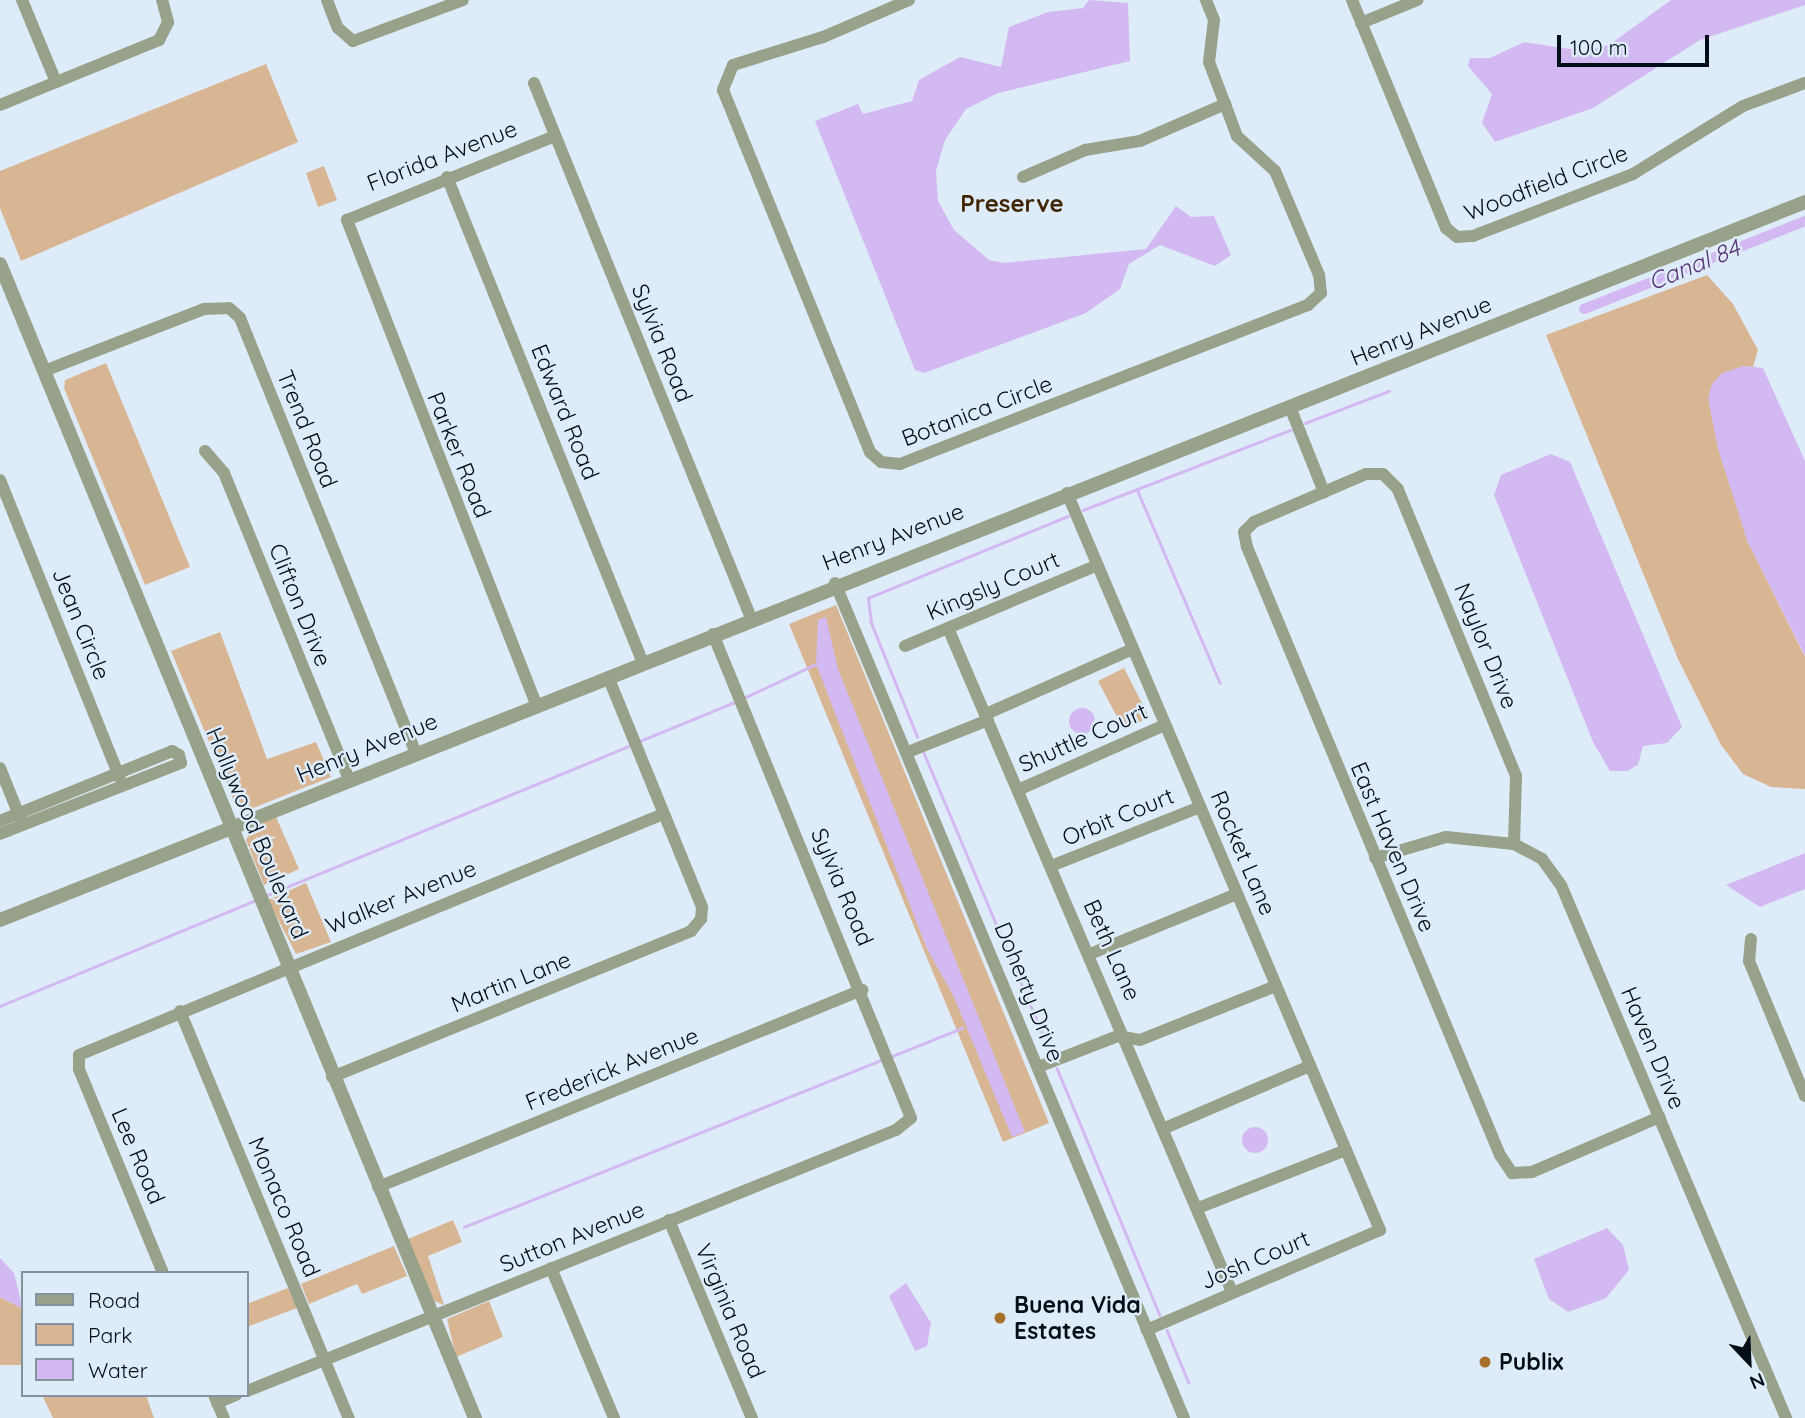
<!DOCTYPE html>
<html>
<head>
<meta charset="utf-8">
<style>
  body { margin:0 }
  #map { position:relative; width:1805px; height:1418px; overflow:hidden; background:#deecf9; font-family:Quicksand,sans-serif }
  div>[style] { position:absolute }
  [style*='--x'] { left:calc(var(--x)*1px); top:calc(var(--y)*1px); width:calc(var(--w)*1px); rotate:calc(var(--a)*1deg) }
  .green>* { inset:0; background:#d9b693 }
  .water>* { inset:0; background:#d3b9f1 }
  .round { border-radius:50% }
  .stream>* { height:2.5px; margin:-1.25px; padding:0 1.25px; transform-origin:1.25px; border-radius:1.25px; background:#d3b9f1 }
  .canal>* { height:10px; margin:-5px; padding:0 5px; transform-origin:5px; border-radius:5px; background:#d3b9f1 }
  .minor>* { height:12px; margin:-6px; padding:0 6px; transform-origin:6px; border-radius:6px; background:#98a28a }
  .tertiary>* { height:14px; margin:-7px; padding:0 7px; transform-origin:7px; border-radius:7px; background:#98a28a }
  .dots>* { width:19px; height:19px; translate:-50% -50%; box-sizing:border-box; border:4px solid #deecf9; border-radius:50% }
  span { translate:-50% -50%; white-space:nowrap; text-align:center; line-height:1.15; -webkit-text-stroke:5px #deecf9; paint-order:stroke }
  .street-label { font-size:23px; color:#030d18 }
  .poi-label { font-size:23px; color:#030d18; font-weight:700 }
  .left { translate:0 -50%; text-align:left }
  .neighbourhood-label { font-size:24px; color:#412605; font-weight:700 }
  .water-label { font-size:24px; color:#563375; font-style:italic }
  .legend { position:absolute; left:21px; top:1271px; width:228px; height:126px; box-sizing:border-box; background:#deecf9; border:2px solid #86939f; margin:0; padding:9px 12px; list-style:none; font-size:21px; color:#030d18 }
  .legend li { display:flex; align-items:center; gap:14px; height:35px }
  .legend b { width:35px; border:2px solid #86939f }
  .north { position:absolute; left:1714px; top:1327px; width:70px; height:70px; -webkit-text-stroke:5px #deecf9; paint-order:stroke; rotate:157deg; font-size:19px; font-weight:700; line-height:28px; text-align:center; color:#030d18 }
  .north::after { content:''; display:block; margin:auto; width:24px; height:32px; background:#030d18; clip-path:polygon(50% 0,100% 100%,50% 72%,0 100%) }
  .scale { position:absolute; left:1557px; top:35px; width:152px; height:32px; box-sizing:border-box; border:4px solid #030d18; border-top:0; padding-left:9px; font-size:21px; line-height:24px; white-space:nowrap; color:#030d18; -webkit-text-stroke:5px #deecf9; paint-order:stroke }
</style>
</head>
<body>
<div id="map">
  <div class="green">
    <i style="clip-path:polygon(266px 64px,298px 142px,21px 261px,0 208px,0 171px)"></i>
    <i style="clip-path:polygon(324px 166px,337px 200px,318px 207px,306px 173px)"></i>
    <i style="clip-path:polygon(1707px 275px,1733px 304px,1758px 350px,1753px 367px,1744px 366px,1739px 505px,1747px 540px,1805px 657px,1805px 789px,1771px 787px,1743px 774px,1721px 745px,1678px 659px,1546px 335px)"></i>
    <i style="clip-path:polygon(106px 363px,190px 567px,145px 585px,64px 388px,65px 380px)"></i>
    <i style="clip-path:polygon(836px 605px,1049px 1123px,1003px 1142px,789px 624px)"></i>
    <i style="clip-path:polygon(220px 632px,267px 759px,316px 742px,331px 777px,243px 812px,233px 799px,171px 651px)"></i>
    <i style="clip-path:polygon(1124px 668px,1149px 717px,1124px 730px,1098px 681px)"></i>
    <i style="clip-path:polygon(276px 817px,299px 869px,264px 885px,246px 840px,253px 827px)"></i>
    <i style="clip-path:polygon(306px 883px,331px 942px,296px 954px,268px 900px)"></i>
    <i style="clip-path:polygon(453px 1220px,462px 1242px,428px 1256px,444px 1305px,434px 1301px,408px 1239px)"></i>
    <i style="clip-path:polygon(394px 1246px,407px 1276px,362px 1294px,357px 1284px,309px 1304px,301px 1284px)"></i>
    <i style="clip-path:polygon(288px 1288px,297px 1308px,247px 1327px,247px 1304px)"></i>
    <i style="clip-path:polygon(0 1297px,23px 1309px,23px 1365px,0 1365px)"></i>
    <i style="clip-path:polygon(489px 1301px,503px 1337px,456px 1357px,447px 1319px)"></i>
    <i style="clip-path:polygon(42px 1395px,146px 1395px,154px 1418px,53px 1418px)"></i>
  </div>
  <div class="water">
    <i style="clip-path:polygon(1089px 0,1128px 3px,1130px 61px,998px 93px,966px 109px,945px 140px,936px 171px,938px 201px,954px 230px,989px 260px,1003px 263px,1146px 249px,1176px 206px,1191px 217px,1214px 216px,1231px 255px,1215px 266px,1160px 245px,1129px 264px,1120px 289px,1086px 313px,924px 373px,915px 370px,815px 121px,858px 104px,863px 114px,912px 101px,919px 80px,960px 57px,1001px 67px,1009px 27px,1048px 12px,1083px 8px)"></i>
    <i style="clip-path:polygon(1671px 0,1805px 0,1805px 5px,1700px 40px,1593px 108px,1495px 142px,1482px 123px,1492px 94px,1468px 66px,1470px 58px,1490px 58px,1524px 42px,1583px 51px,1609px 45px)"></i>
    <i style="clip-path:polygon(1744px 366px,1763px 368px,1805px 461px,1805px 656px,1747px 540px,1718px 449px,1708px 398px,1712px 384px,1722px 373px)"></i>
    <i style="clip-path:polygon(1551px 454px,1570px 462px,1682px 727px,1667px 743px,1643px 746px,1638px 765px,1627px 771px,1610px 771px,1593px 742px,1494px 495px,1501px 475px)"></i>
    <i style="clip-path:polygon(826px 617px,838px 669px,1025px 1132px,1012px 1137px,953px 995px,927px 949px,816px 664px,818px 620px)"></i>
    <i class="round" style="left:1069px;top:708px;width:26px;height:26px"></i>
    <i style="clip-path:polygon(1805px 853px,1805px 889px,1760px 907px,1726px 885px)"></i>
    <i class="round" style="left:1242px;top:1127px;width:26px;height:26px"></i>
    <i style="clip-path:polygon(1607px 1228px,1623px 1245px,1629px 1270px,1606px 1298px,1568px 1312px,1549px 1299px,1534px 1259px)"></i>
    <i style="clip-path:polygon(0 1258px,14px 1273px,23px 1309px,0 1297px)"></i>
    <i style="clip-path:polygon(906px 1283px,931px 1323px,927px 1346px,915px 1351px,889px 1296px)"></i>
  </div>
  <div class="stream">
    <i style="--x:1305;--y:423;--w:90;--a:-20.9"></i>
    <i style="--x:1137;--y:489;--w:211;--a:66.8"></i>
    <i style="--x:1083;--y:510;--w:222;--a:-21.1"></i>
    <i style="--x:746;--y:697;--w:77;--a:-25.2"></i>
    <i style="--x:917;--y:737;--w:123;--a:-112"></i>
    <i style="--x:871;--y:623;--w:25;--a:-97"></i>
    <i style="--x:868;--y:598;--w:216;--a:-22.3"></i>
    <i style="--x:640;--y:741;--w:103;--a:-22.3"></i>
    <i style="--x:924;--y:753;--w:329;--a:67.1"></i>
    <i style="--x:265;--y:896;--w:394;--a:-22.4"></i>
    <i style="--x:0;--y:1006;--w:277;--a:-22.5"></i>
    <i style="--x:890;--y:1057;--w:78;--a:-21.9"></i>
    <i style="--x:1057;--y:1068;--w:268;--a:67.4"></i>
    <i style="--x:464;--y:1227;--w:452;--a:-21.8"></i>
    <i style="--x:1167;--y:1330;--w:57;--a:67.5"></i>
  </div>
  <div class="canal">
    <i style="--x:1584;--y:309;--w:238;--a:-21.7"></i>
  </div>
  <div class="minor">
    <i style="--x:22;--y:0;--w:89;--a:67.5"></i>
    <i style="--x:327;--y:0;--w:30;--a:69"></i>
    <i style="--x:338;--y:28;--w:20;--a:41"></i>
    <i style="--x:353;--y:41;--w:117;--a:-20.4"></i>
    <i style="--x:909;--y:0;--w:94;--a:156.7"></i>
    <i style="--x:823;--y:37;--w:94;--a:162.7"></i>
    <i style="--x:733;--y:65;--w:27;--a:112"></i>
    <i style="--x:723;--y:90;--w:391;--a:67.9"></i>
    <i style="--x:870;--y:452;--w:15;--a:42"></i>
    <i style="--x:881;--y:462;--w:19;--a:6"></i>
    <i style="--x:900;--y:464;--w:438;--a:-21.3"></i>
    <i style="--x:1308;--y:305;--w:18;--a:-43"></i>
    <i style="--x:1321;--y:293;--w:18;--a:-96"></i>
    <i style="--x:1319;--y:275;--w:113;--a:-112.9"></i>
    <i style="--x:1275;--y:171;--w:52;--a:-137.4"></i>
    <i style="--x:1237;--y:136;--w:79;--a:-110.7"></i>
    <i style="--x:1209;--y:62;--w:42;--a:-83.2"></i>
    <i style="--x:1214;--y:20;--w:22;--a:-112"></i>
    <i style="--x:1352;--y:0;--w:247;--a:67.6"></i>
    <i style="--x:1446;--y:228;--w:14;--a:39"></i>
    <i style="--x:1457;--y:237;--w:16;--a:-4"></i>
    <i style="--x:1473;--y:236;--w:172;--a:-21.2"></i>
    <i style="--x:1633;--y:174;--w:129;--a:-31.7"></i>
    <i style="--x:1743;--y:106;--w:66;--a:-20.4"></i>
    <i style="--x:1361;--y:23;--w:61;--a:-22.3"></i>
    <i style="--x:534;--y:83;--w:577;--a:67.92"></i>
    <i style="--x:0;--y:105;--w:172;--a:-22.2"></i>
    <i style="--x:159;--y:40;--w:20;--a:-63"></i>
    <i style="--x:168;--y:22;--w:23;--a:-105"></i>
    <i style="--x:447;--y:177;--w:524;--a:68.04"></i>
    <i style="--x:1023;--y:177;--w:68;--a:-23.5"></i>
    <i style="--x:1085;--y:150;--w:56;--a:-9.3"></i>
    <i style="--x:1140;--y:141;--w:93;--a:-23.5"></i>
    <i style="--x:44;--y:371;--w:172;--a:-21.2"></i>
    <i style="--x:204;--y:309;--w:25;--a:-2"></i>
    <i style="--x:229;--y:308;--w:15;--a:42"></i>
    <i style="--x:240;--y:318;--w:469;--a:68"></i>
    <i style="--x:1290;--y:407;--w:92;--a:68.2"></i>
    <i style="--x:205;--y:451;--w:29;--a:49"></i>
    <i style="--x:224;--y:473;--w:331;--a:67.8"></i>
    <i style="--x:0;--y:480;--w:321;--a:68.1"></i>
    <i style="--x:1067;--y:493;--w:801;--a:66.99"></i>
    <i style="--x:1380;--y:1230;--w:254;--a:156.8"></i>
    <i style="--x:835;--y:583;--w:905;--a:67.32"></i>
    <i style="--x:948;--y:628;--w:722;--a:66.84"></i>
    <i style="--x:905;--y:646;--w:209;--a:-22.8"></i>
    <i style="--x:536;--y:704;--w:520;--a:-111.33"></i>
    <i style="--x:347;--y:220;--w:224;--a:-22"></i>
    <i style="--x:986;--y:714;--w:161;--a:-23.9"></i>
    <i style="--x:908;--y:752;--w:86;--a:-21.8"></i>
    <i style="--x:0;--y:768;--w:56;--a:68"></i>
    <i style="--x:1018;--y:790;--w:161;--a:-23.9"></i>
    <i style="--x:0;--y:821;--w:186;--a:-22.1"></i>
    <i style="--x:172;--y:751;--w:8;--a:30"></i>
    <i style="--x:179;--y:755;--w:8;--a:76"></i>
    <i style="--x:181;--y:763;--w:194;--a:158.6"></i>
    <i style="--x:1514;--y:844;--w:68;--a:-88.3"></i>
    <i style="--x:1516;--y:776;--w:310;--a:-112.4"></i>
    <i style="--x:1398;--y:489;--w:21;--a:-135"></i>
    <i style="--x:1383;--y:474;--w:17;--a:180"></i>
    <i style="--x:1366;--y:474;--w:122;--a:156.8"></i>
    <i style="--x:1254;--y:522;--w:14;--a:135"></i>
    <i style="--x:1244;--y:532;--w:15;--a:79"></i>
    <i style="--x:1247;--y:547;--w:659;--a:67.41"></i>
    <i style="--x:1500;--y:1155;--w:22;--a:56"></i>
    <i style="--x:1512;--y:1173;--w:20;--a:-3"></i>
    <i style="--x:1532;--y:1172;--w:139;--a:-23.3"></i>
    <i style="--x:1375;--y:858;--w:74;--a:-16.5"></i>
    <i style="--x:1446;--y:837;--w:68;--a:5.9"></i>
    <i style="--x:1514;--y:844;--w:32;--a:28"></i>
    <i style="--x:1542;--y:859;--w:32;--a:54"></i>
    <i style="--x:1561;--y:885;--w:579;--a:67.11"></i>
    <i style="--x:1051;--y:866;--w:160;--a:-21.6"></i>
    <i style="--x:1751;--y:939;--w:22;--a:95"></i>
    <i style="--x:1749;--y:961;--w:146;--a:67.5"></i>
    <i style="--x:1090;--y:954;--w:159;--a:-22.2"></i>
    <i style="--x:180;--y:1011;--w:441;--a:67.5"></i>
    <i style="--x:1038;--y:1067;--w:86;--a:-21.2"></i>
    <i style="--x:1118;--y:1036;--w:22;--a:10"></i>
    <i style="--x:1140;--y:1040;--w:146;--a:-21.7"></i>
    <i style="--x:332;--y:1077;--w:388;--a:-22.1"></i>
    <i style="--x:691;--y:931;--w:16;--a:-50"></i>
    <i style="--x:701;--y:919;--w:12;--a:-85"></i>
    <i style="--x:702;--y:907;--w:248;--a:-112.2"></i>
    <i style="--x:1165;--y:1128;--w:158;--a:-23.2"></i>
    <i style="--x:378;--y:1187;--w:523;--a:-22.15"></i>
    <i style="--x:1198;--y:1208;--w:159;--a:-21.4"></i>
    <i style="--x:669;--y:1220;--w:215;--a:67.3"></i>
    <i style="--x:551;--y:1268;--w:163;--a:67.2"></i>
    <i style="--x:163;--y:1273;--w:221;--a:-112.4"></i>
    <i style="--x:79;--y:1069;--w:14;--a:-90"></i>
    <i style="--x:79;--y:1055;--w:632;--a:-22.42"></i>
    <i style="--x:247;--y:1391;--w:700;--a:-21.91"></i>
    <i style="--x:896;--y:1130;--w:19;--a:-39"></i>
    <i style="--x:911;--y:1118;--w:523;--a:-112.25"></i>
    <i style="--x:214;--y:1395;--w:25;--a:67"></i>
    <i style="--x:217;--y:1403;--w:21;--a:-23"></i>
  </div>
  <div class="tertiary">
    <i style="--x:0;--y:264;--w:1248;--a:67.63"></i>
    <i style="--x:0;--y:920;--w:1943;--a:-21.69"></i>
  </div>
  <div class="dots">
    <i style="left:1000px;top:1318px;background:#a86f2d"></i>
    <i style="left:1485px;top:1362px;background:#a86f2d"></i>
  </div>
  <div class="street-label">
    <span style="left:442px;top:156px;rotate:-21deg">Florida Avenue</span>
    <span style="left:1546px;top:183px;rotate:-21deg">Woodfield Circle</span>
    <span style="left:1421px;top:331px;rotate:-22deg">Henry Avenue</span>
    <span style="left:662px;top:343px;rotate:68deg">Sylvia Road</span>
    <span style="left:977px;top:411px;rotate:-21deg">Botanica Circle</span>
    <span style="left:565px;top:412px;rotate:68deg">Edward Road</span>
    <span style="left:307px;top:429px;rotate:68deg">Trend Road</span>
    <span style="left:459px;top:455px;rotate:68deg">Parker Road</span>
    <span style="left:893px;top:537px;rotate:-21deg">Henry Avenue</span>
    <span style="left:993px;top:586px;rotate:-23deg">Kingsly Court</span>
    <span style="left:300px;top:605px;rotate:68deg">Clifton Drive</span>
    <span style="left:81px;top:624px;rotate:68deg">Jean Circle</span>
    <span style="left:1486px;top:646px;rotate:68deg">Naylor Drive</span>
    <span style="left:1083px;top:738px;rotate:-24deg">Shuttle Court</span>
    <span style="left:367px;top:748px;rotate:-22deg">Henry Avenue</span>
    <span style="left:1118px;top:817px;rotate:-22deg">Orbit Court</span>
    <span style="left:257px;top:833px;rotate:67deg">Hollywood Boulevard</span>
    <span style="left:1393px;top:847px;rotate:67deg">East Haven Drive</span>
    <span style="left:1243px;top:853px;rotate:67deg">Rocket Lane</span>
    <span style="left:842px;top:887px;rotate:67deg">Sylvia Road</span>
    <span style="left:401px;top:897px;rotate:-22deg">Walker Avenue</span>
    <span style="left:1112px;top:950px;rotate:66deg">Beth Lane</span>
    <span style="left:511px;top:982px;rotate:-22deg">Martin Lane</span>
    <span style="left:1029px;top:992px;rotate:68deg">Doherty Drive</span>
    <span style="left:1653px;top:1048px;rotate:67deg">Haven Drive</span>
    <span style="left:612px;top:1069px;rotate:-22deg">Frederick Avenue</span>
    <span style="left:138px;top:1156px;rotate:67deg">Lee Road</span>
    <span style="left:284px;top:1207px;rotate:67deg">Monaco Road</span>
    <span style="left:572px;top:1237px;rotate:-22deg">Sutton Avenue</span>
    <span style="left:1255px;top:1260px;rotate:-23deg">Josh Court</span>
    <span style="left:730px;top:1311px;rotate:67deg">Virginia Road</span>
  </div>
  <div class="poi-label">
    <span class="left" style="left:1014px;top:1318px">Buena Vida<br>Estates</span>
    <span class="left" style="left:1499px;top:1362px">Publix</span>
  </div>
  <div class="neighbourhood-label">
    <span style="left:1012px;top:204px">Preserve</span>
  </div>
  <div class="water-label">
    <span style="left:1694px;top:265px;rotate:-22deg">Canal 84</span>
  </div>
  <ul class="legend">
  <li><b style="height:9px;background:#98a28a"></b>Road</li>
  <li><b style="height:19px;background:#d9b693"></b>Park</li>
  <li><b style="height:19px;background:#d3b9f1"></b>Water</li>
  </ul>
  <div class="north">N</div>
  <div class="scale">100 m</div>
</div>
</body>
</html>
